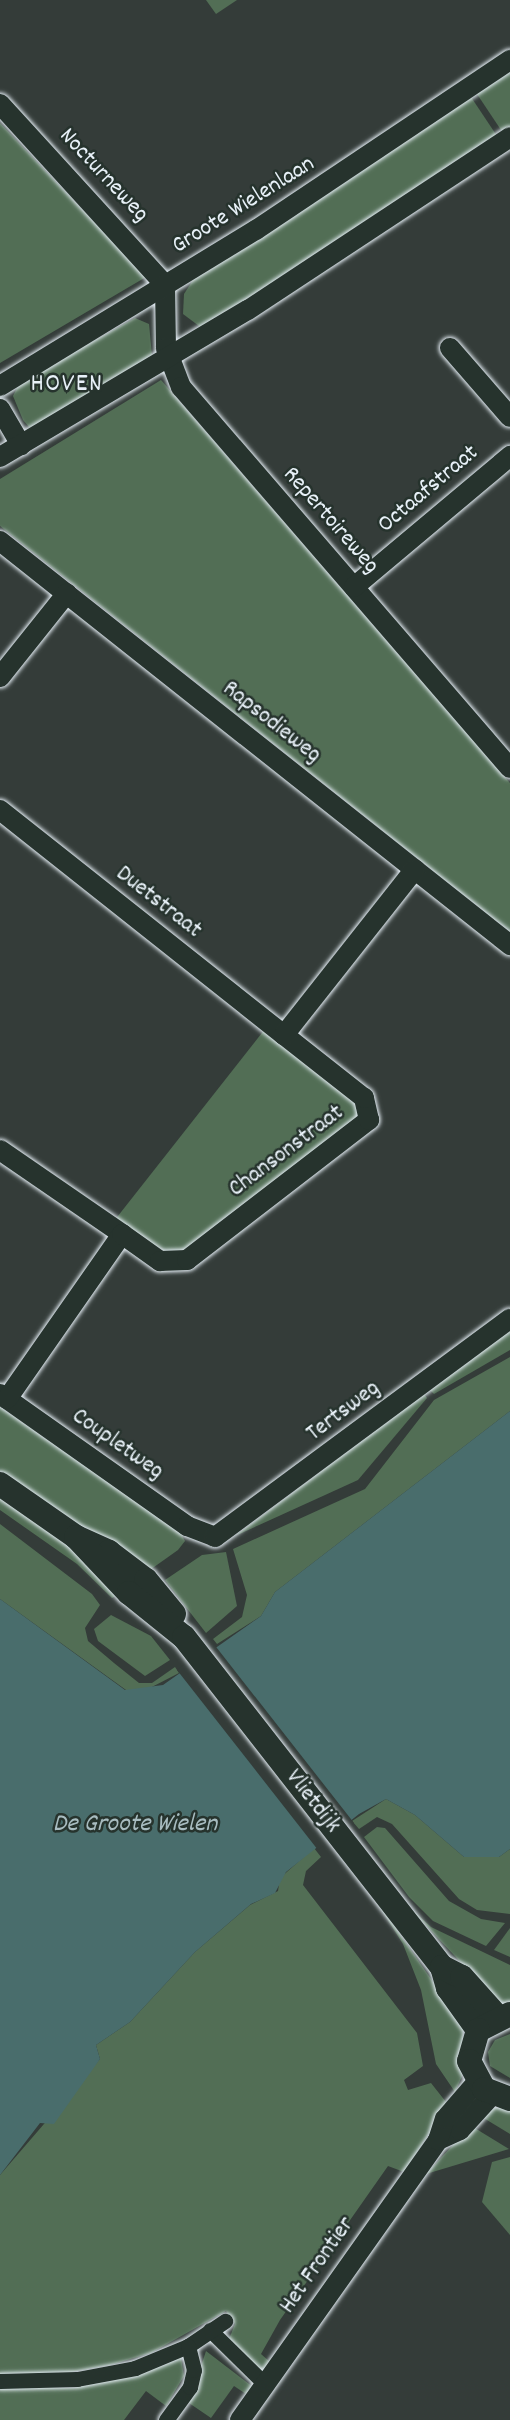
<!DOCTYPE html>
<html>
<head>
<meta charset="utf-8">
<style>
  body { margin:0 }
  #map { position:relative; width:510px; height:2420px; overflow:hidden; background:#343c39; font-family:Dekko,sans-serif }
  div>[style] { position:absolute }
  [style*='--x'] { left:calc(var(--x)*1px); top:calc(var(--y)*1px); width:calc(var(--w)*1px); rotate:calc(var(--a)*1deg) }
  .green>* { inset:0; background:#526e55 }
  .water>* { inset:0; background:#496d6c }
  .pier>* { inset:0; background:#343c39 }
  .roads { filter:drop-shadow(0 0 2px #e8f1f8) drop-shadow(0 0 2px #e8f1f8) }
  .pedestrian>* { height:15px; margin:-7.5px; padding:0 7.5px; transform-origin:7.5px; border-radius:7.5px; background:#26332d }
  .minor>* { height:20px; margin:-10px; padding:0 10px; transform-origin:10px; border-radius:10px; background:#26332d }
  .tertiary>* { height:24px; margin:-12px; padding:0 12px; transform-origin:12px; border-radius:12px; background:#26332d }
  span { translate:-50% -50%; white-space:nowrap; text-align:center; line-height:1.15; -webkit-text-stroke:5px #26332d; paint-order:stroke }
  .street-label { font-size:24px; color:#e8f1f8 }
  .neighbourhood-label { font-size:26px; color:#e8f1f8; letter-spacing:1.5px }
  .water-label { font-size:26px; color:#a8bcc0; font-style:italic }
</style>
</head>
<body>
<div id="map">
  <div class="green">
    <i style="clip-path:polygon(206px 0,237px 0,216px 14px)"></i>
    <i style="clip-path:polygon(510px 70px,510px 128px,503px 133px,477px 94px)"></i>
    <i style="clip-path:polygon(471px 97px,497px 136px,203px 329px,183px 314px,184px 294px,193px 280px)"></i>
    <i style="clip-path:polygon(0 123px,146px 277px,0 363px)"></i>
    <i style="clip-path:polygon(135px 318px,149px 324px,152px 356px,46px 423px,29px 427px,23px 420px,13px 396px,20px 382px)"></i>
    <i style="clip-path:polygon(161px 380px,510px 783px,510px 932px,0 526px,0 479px)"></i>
    <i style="clip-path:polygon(265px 1029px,360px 1103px,362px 1113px,179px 1256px,167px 1256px,114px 1221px)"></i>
    <i style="clip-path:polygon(510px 1329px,510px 1350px,434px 1394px,429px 1389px)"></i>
    <i style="clip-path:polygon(510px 1357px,510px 1411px,275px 1592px,261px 1616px,217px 1644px,213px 1639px,242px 1617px,247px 1595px,233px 1549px,365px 1489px,434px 1400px)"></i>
    <i style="clip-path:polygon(424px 1394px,427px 1398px,358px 1480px,235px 1536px)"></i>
    <i style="clip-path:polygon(0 1407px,180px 1532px,185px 1541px,178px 1550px,147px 1572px,0 1471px)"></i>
    <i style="clip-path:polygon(0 1495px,77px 1551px,119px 1594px,112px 1598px,77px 1564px,0 1510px)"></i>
    <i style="clip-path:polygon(0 1524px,92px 1594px,100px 1605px,85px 1628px,88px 1641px,114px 1663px,139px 1683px,152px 1683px,175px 1667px,179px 1673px,146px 1690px,126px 1690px,0 1599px)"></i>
    <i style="clip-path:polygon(226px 1552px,237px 1606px,206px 1633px,165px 1580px,202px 1555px)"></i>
    <i style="clip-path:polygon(111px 1615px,151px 1636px,170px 1660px,145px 1676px,98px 1641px,94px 1629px)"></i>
    <i style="clip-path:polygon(386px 1799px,415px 1815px,464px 1857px,499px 1857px,510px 1849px,510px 1914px,477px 1910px,459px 1899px,392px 1824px,377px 1817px,359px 1829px,352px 1821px)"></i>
    <i style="clip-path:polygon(377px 1827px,385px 1828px,449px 1901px,481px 1919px,505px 1923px,486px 1946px,433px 1921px,409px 1897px,364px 1837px)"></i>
    <i style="clip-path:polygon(314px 1848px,321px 1857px,306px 1871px,303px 1885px,417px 2033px,423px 2066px,404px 2080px,408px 2090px,431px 2083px,446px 2102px,445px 2109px,404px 2172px,388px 2166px,280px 2320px,261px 2354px,270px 2362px,262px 2374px,229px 2339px,235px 2324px,226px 2311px,151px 2353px,110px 2365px,55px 2375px,0 2375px,0 2175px,100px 2059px,96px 2045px,130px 2022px,195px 1952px,250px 1905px,278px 1891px,280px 1878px)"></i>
    <i style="clip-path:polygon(365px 1884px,463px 2025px,463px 2074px,455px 2092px,436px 2064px,421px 1990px,403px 1944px)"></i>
    <i style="clip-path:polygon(406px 1904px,431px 1927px,510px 1965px,510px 2004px,499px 2003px)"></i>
    <i style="clip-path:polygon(510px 1928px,510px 1957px,494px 1950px)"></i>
    <i style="clip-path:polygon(510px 2034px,510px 2078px,490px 2066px,488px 2052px,495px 2040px)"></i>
    <i style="clip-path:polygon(510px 2105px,510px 2134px,482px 2117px,490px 2109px)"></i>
    <i style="clip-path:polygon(473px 2127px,509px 2149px,426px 2174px,467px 2130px)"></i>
    <i style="clip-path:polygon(510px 2157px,510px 2235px,482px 2202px,492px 2162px)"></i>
    <i style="clip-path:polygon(206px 2351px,253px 2387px,246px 2394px,234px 2386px,211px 2418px,189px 2403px)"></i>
    <i style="clip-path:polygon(181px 2358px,184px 2376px,166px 2406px,146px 2391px,124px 2420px,0 2420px,0 2387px,74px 2388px)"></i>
  </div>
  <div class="water">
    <i style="clip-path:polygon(510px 1411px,510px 1849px,499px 1857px,464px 1857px,415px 1815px,386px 1799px,359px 1814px,286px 1872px,275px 1893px,251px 1904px,195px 1952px,130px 2022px,96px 2045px,100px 2059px,54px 2124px,40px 2123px,0 2175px,0 1599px,125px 1690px,163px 1685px,261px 1616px,275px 1592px)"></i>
  </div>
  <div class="pier">
    <i style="clip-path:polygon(213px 1643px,354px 1823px,318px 1850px,177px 1670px)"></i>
  </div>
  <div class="roads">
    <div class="pedestrian">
      <i style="--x:210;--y:2330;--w:77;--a:44.5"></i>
      <i style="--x:0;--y:2381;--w:77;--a:-1.5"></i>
      <i style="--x:77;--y:2379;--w:59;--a:-10.7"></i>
      <i style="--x:135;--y:2368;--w:57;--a:-22.5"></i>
      <i style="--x:188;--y:2346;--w:45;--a:-34"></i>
      <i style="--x:166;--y:2420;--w:41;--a:-54"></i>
      <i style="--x:190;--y:2387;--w:17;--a:-77"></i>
      <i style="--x:194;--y:2370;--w:25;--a:-104"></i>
    </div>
    <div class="minor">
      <i style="--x:0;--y:104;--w:245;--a:47.6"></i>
      <i style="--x:165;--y:285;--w:63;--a:89.1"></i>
      <i style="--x:166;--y:348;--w:42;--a:69"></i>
      <i style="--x:181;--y:387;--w:503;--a:49.19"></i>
      <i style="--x:450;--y:348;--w:91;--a:49"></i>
      <i style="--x:0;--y:386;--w:300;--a:-31.4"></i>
      <i style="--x:256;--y:230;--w:306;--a:-33.8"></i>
      <i style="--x:0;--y:409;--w:42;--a:59.7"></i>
      <i style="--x:0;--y:457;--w:288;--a:-30.7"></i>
      <i style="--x:248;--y:310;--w:314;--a:-33.4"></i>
      <i style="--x:0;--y:541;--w:651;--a:38.38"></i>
      <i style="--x:354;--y:587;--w:204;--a:-40"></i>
      <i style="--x:0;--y:677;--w:107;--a:-51.4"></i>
      <i style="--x:0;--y:810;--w:362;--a:38.4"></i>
      <i style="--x:0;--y:1150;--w:148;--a:34.5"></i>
      <i style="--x:0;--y:1394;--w:229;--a:35.2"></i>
      <i style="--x:187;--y:1526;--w:30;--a:21"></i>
      <i style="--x:215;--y:1537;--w:367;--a:-36.5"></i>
      <i style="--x:7;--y:1399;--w:201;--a:-55.1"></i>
      <i style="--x:122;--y:1234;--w:47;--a:35.4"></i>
      <i style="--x:160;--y:1261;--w:27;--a:-2"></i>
      <i style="--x:187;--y:1260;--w:230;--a:-37.6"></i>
      <i style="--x:369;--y:1120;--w:23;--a:-103"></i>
      <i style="--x:364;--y:1098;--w:102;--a:-141.8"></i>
      <i style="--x:284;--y:1035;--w:211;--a:-51.7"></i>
      <i style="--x:438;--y:2140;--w:24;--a:-24"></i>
      <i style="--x:460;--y:2130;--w:47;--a:-47.6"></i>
      <i style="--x:240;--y:2420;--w:343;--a:-54.7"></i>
      <i style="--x:438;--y:2140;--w:22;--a:-72"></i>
      <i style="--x:445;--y:2119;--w:49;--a:-49.1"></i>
    </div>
    <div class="tertiary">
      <i style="--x:0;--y:1484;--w:93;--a:34.9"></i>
      <i style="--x:76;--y:1537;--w:36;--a:24"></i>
      <i style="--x:109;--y:1552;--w:46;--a:37.1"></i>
      <i style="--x:146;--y:1580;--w:44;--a:50.5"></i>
      <i style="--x:76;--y:1537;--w:77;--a:46.6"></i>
      <i style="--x:129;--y:1593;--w:70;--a:38.7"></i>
      <i style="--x:184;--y:1637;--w:419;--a:52"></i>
      <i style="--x:442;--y:1967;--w:22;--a:74"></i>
      <i style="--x:448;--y:1988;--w:52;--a:54.5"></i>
      <i style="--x:442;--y:1967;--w:22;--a:27"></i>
      <i style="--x:462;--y:1977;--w:52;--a:48.1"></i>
      <i style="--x:510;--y:2014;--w:36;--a:153"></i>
      <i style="--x:478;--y:2030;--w:32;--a:106"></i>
      <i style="--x:469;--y:2061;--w:32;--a:62"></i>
      <i style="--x:484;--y:2089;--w:28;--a:21"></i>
    </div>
  </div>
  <div class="street-label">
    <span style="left:103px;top:176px;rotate:47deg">Nocturneweg</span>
    <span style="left:244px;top:206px;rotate:-32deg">Groote Wielenlaan</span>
    <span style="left:429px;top:490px;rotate:-40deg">Octaafstraat</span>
    <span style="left:330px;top:521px;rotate:49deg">Repertoireweg</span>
    <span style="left:271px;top:723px;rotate:38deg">Rapsodieweg</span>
    <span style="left:158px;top:903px;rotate:38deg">Duetstraat</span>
    <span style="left:287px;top:1152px;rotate:-37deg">Chansonstraat</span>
    <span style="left:344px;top:1412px;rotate:-37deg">Tertsweg</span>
    <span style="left:117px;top:1445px;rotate:35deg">Coupletweg</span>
    <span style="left:312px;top:1802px;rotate:52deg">Vlietdijk</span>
    <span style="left:318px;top:2266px;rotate:-55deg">Het Frontier</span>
  </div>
  <div class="neighbourhood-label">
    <span style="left:67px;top:385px">HOVEN</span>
  </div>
  <div class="water-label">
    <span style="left:135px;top:1825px">De Groote Wielen</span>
  </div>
</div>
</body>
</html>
